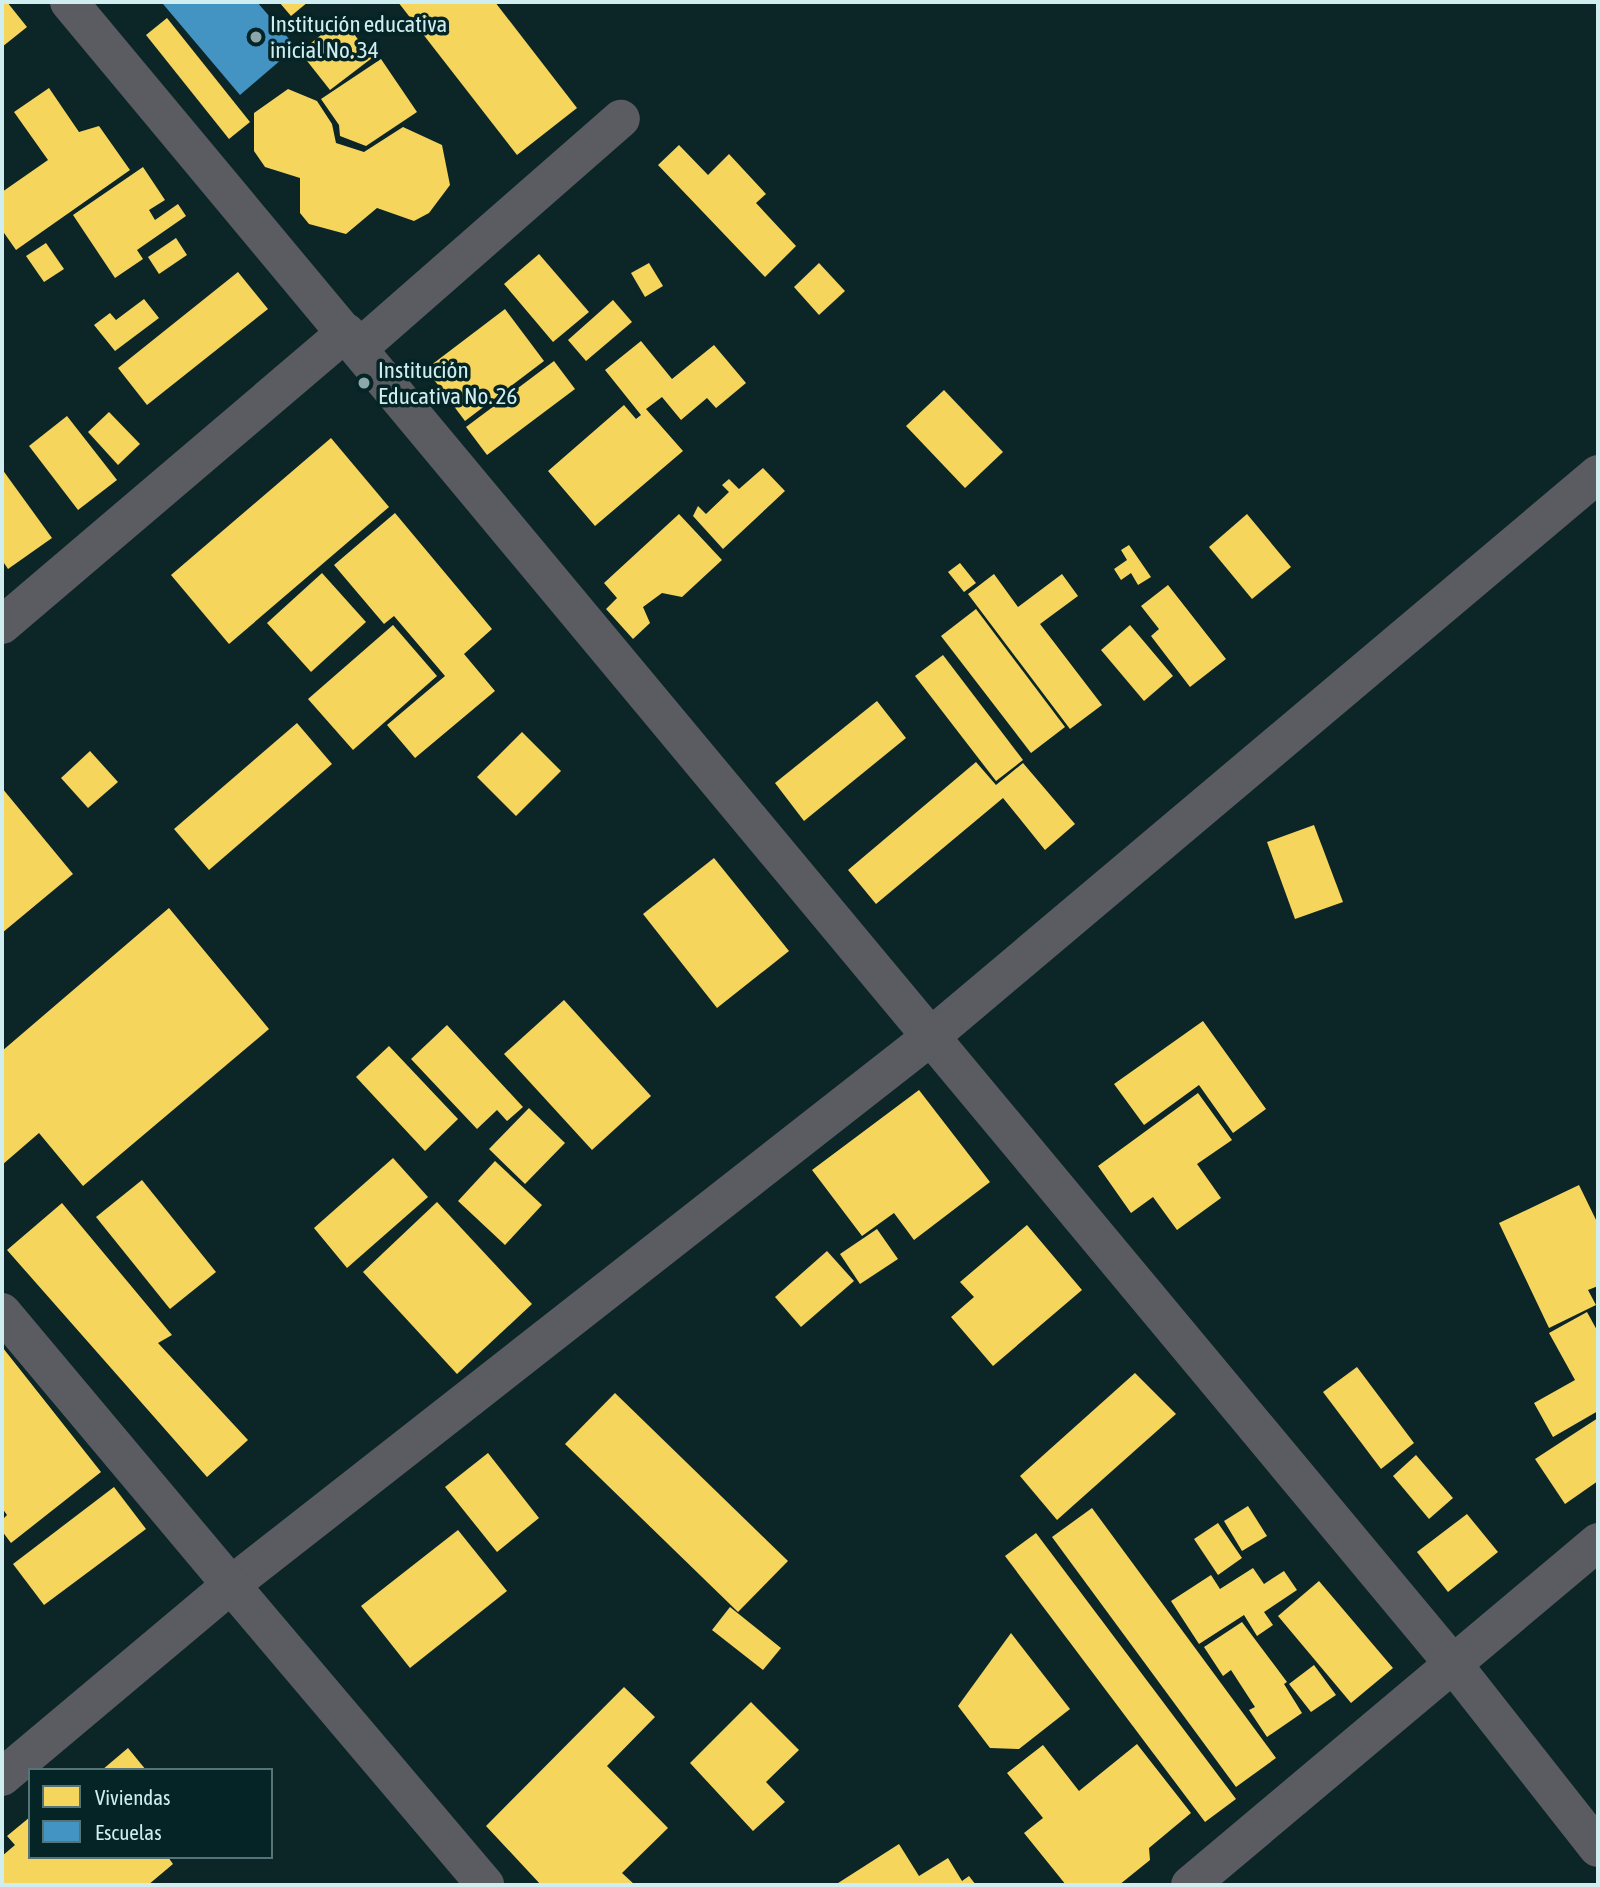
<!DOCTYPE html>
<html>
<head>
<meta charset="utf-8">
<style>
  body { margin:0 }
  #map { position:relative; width:1600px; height:1887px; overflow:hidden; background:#0c2527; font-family:"Asap Condensed",sans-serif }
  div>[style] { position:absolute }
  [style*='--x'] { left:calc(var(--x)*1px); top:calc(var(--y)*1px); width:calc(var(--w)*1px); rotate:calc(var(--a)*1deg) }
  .homes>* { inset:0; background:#f6d55c }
  .schools>* { inset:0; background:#4393c3 }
  .minor>* { height:38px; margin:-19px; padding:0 19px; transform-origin:19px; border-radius:19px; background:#5a5c62 }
  .tertiary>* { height:38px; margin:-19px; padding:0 19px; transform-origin:19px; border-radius:19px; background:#5a5c62 }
  .dots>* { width:19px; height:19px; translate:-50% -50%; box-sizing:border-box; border:4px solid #042426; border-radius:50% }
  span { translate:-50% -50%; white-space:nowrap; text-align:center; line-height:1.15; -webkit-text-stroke:7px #042426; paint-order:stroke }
  .poi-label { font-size:23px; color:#d0edf0 }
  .left { translate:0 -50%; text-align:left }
  .frame { position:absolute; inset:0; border:4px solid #d0edf0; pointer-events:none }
  .legend { position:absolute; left:28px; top:1768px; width:245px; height:91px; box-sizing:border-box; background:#042426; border:2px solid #567477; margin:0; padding:9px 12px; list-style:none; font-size:21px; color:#d0edf0 }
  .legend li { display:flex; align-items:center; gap:14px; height:35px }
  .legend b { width:35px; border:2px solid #567477 }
</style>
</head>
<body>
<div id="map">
  <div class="homes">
    <i style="clip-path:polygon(2px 2px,7px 2px,27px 27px,2px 47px)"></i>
    <i style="clip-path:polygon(279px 2px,308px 2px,291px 16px)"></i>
    <i style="clip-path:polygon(398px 2px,495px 2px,577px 108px,517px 155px)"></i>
    <i style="clip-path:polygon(167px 18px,250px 122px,229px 139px,146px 35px)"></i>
    <i style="clip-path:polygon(342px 18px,372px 58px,330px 90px,300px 52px)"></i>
    <i style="clip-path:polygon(381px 59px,417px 112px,366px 146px,340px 136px,339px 125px,321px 99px)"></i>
    <i style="clip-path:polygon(49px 88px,79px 132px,99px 126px,130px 170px,16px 250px,2px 230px,2px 192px,48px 160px,14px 112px)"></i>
    <i style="clip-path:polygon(288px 89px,317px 101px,332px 124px,336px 143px,364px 152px,403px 127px,442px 145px,450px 185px,429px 213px,414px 221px,377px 208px,346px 234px,309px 224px,300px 213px,300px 178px,265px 167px,254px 151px,254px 113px)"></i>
    <i style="clip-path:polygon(679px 145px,708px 175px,729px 154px,766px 194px,756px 203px,796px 246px,765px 277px,658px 165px)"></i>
    <i style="clip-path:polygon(143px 167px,165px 200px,149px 210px,155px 220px,178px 204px,186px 216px,137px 250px,143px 259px,115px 278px,73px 215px)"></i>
    <i style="clip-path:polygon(176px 238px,187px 255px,159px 274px,148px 257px)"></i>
    <i style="clip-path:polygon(46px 243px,64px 269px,44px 282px,26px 256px)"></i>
    <i style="clip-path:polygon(539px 254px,589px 312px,553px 342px,504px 284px)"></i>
    <i style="clip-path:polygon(649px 263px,663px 286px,645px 297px,631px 273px)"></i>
    <i style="clip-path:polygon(819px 263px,845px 291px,819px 315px,794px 287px)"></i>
    <i style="clip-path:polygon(238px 272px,268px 309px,147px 405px,118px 368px)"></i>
    <i style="clip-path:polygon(144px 299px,159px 318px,115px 351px,94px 325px,110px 313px,116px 320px)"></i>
    <i style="clip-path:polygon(613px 300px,632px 322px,586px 361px,568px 340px)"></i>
    <i style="clip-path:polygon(505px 309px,544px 361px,465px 421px,426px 369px)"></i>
    <i style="clip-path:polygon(641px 341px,672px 379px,714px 345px,746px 383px,716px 408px,707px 398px,681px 420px,662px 397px,646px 409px,683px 451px,595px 526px,548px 471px,624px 405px,636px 419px,641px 415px,605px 370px)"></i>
    <i style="clip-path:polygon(554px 361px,575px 389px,487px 455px,466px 427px)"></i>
    <i style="clip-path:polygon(944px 390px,1003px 452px,965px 488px,906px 426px)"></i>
    <i style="clip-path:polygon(109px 412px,140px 444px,118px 465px,88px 432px)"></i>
    <i style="clip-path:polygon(67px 416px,117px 480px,78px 510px,29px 446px)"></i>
    <i style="clip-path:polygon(331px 438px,389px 507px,229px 644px,171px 575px)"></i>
    <i style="clip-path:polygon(763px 468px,785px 491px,723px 549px,693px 516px,698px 506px,706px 514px,729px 492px,722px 485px,729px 479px,739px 489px)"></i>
    <i style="clip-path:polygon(2px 469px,52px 538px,8px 569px,2px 560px)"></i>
    <i style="clip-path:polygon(395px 513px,492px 629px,464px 654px,495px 691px,415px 758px,387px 725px,445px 676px,394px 616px,384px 624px,334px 565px)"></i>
    <i style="clip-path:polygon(679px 514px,722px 560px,682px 597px,662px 593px,643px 607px,650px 623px,633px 639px,606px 609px,617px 598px,604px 583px)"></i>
    <i style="clip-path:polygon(1247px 514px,1291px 567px,1252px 599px,1209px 547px)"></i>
    <i style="clip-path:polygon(1129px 545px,1151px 577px,1138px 585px,1131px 573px,1121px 580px,1114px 569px,1127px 560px,1121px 550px)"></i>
    <i style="clip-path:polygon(960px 563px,976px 583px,964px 592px,948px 572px)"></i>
    <i style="clip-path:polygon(322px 573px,366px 622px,311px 672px,267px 623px)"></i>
    <i style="clip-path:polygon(994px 574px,1018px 607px,1062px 574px,1078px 596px,1040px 624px,1102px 705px,1070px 729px,968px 594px)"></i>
    <i style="clip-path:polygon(1168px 585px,1226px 659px,1190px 687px,1151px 636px,1159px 629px,1141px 606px)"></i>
    <i style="clip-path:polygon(976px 609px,1065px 727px,1031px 753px,941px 636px)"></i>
    <i style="clip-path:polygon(393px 625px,437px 676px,353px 750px,308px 699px)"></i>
    <i style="clip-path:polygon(1130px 625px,1173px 676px,1144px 701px,1101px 650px)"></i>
    <i style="clip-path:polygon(943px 655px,1023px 760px,996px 781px,915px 676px)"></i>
    <i style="clip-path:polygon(877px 701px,906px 738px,804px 821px,775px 783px)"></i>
    <i style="clip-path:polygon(297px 723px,332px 764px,209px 870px,174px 829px)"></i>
    <i style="clip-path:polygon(522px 732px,561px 771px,516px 816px,477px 777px)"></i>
    <i style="clip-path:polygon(90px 751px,118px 782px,88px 808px,61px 778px)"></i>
    <i style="clip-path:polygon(976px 762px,996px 785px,1023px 763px,1075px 824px,1045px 850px,1003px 798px,876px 904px,848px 870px)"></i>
    <i style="clip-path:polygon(2px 788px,73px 874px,2px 933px)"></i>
    <i style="clip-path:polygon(1314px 825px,1343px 902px,1295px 919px,1267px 842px)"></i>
    <i style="clip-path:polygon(714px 858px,789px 951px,717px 1008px,643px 914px)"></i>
    <i style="clip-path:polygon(169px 908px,269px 1029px,83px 1186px,39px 1133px,2px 1165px,2px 1051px)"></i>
    <i style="clip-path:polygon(564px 1000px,651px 1096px,592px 1150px,504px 1054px)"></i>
    <i style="clip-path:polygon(1203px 1021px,1266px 1109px,1233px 1133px,1199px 1085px,1144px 1125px,1114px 1084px)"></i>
    <i style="clip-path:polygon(447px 1025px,523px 1107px,507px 1121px,497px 1110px,477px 1129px,411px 1059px)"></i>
    <i style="clip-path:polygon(389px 1046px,458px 1119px,425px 1151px,356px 1077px)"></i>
    <i style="clip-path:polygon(919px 1090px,990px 1182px,914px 1240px,894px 1213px,862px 1236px,812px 1170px)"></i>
    <i style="clip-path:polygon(1198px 1093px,1232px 1140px,1197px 1164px,1221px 1198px,1177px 1230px,1153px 1197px,1131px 1213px,1098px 1166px)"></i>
    <i style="clip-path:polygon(529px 1108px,565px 1143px,525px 1184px,489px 1149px)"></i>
    <i style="clip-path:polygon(393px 1158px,428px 1197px,347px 1268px,314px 1228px)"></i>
    <i style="clip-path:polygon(495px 1161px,542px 1205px,505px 1245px,458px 1201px)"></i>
    <i style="clip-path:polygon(142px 1180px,216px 1272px,170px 1309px,96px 1217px)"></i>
    <i style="clip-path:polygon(1579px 1185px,1598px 1224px,1598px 1286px,1588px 1290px,1596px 1305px,1549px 1328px,1499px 1223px)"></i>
    <i style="clip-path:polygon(437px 1202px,532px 1304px,457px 1374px,363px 1272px)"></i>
    <i style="clip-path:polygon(62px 1203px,172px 1335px,158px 1343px,248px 1440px,207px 1477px,7px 1250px)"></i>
    <i style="clip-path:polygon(1027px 1225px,1082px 1290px,993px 1366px,951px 1317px,974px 1297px,960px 1282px)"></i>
    <i style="clip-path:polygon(877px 1229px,898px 1259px,860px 1284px,840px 1254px)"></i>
    <i style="clip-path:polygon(827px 1251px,854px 1281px,801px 1327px,775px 1297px)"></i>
    <i style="clip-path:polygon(1587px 1312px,1598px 1332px,1598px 1411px,1553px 1437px,1534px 1403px,1575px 1380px,1549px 1333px)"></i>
    <i style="clip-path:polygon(3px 1348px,101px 1472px,11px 1543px,2px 1531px,2px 1520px,7px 1515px,2px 1508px)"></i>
    <i style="clip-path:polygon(1357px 1367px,1414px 1443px,1381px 1469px,1323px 1392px)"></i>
    <i style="clip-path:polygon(1135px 1373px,1176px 1414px,1057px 1520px,1020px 1476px)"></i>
    <i style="clip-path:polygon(615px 1393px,788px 1561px,738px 1612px,565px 1444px)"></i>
    <i style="clip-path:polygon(1598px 1418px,1598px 1481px,1565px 1504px,1535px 1459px)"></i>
    <i style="clip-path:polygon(488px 1453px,539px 1518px,497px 1552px,445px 1487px)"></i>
    <i style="clip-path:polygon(1416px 1455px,1453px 1498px,1429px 1519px,1393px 1476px)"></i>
    <i style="clip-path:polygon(114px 1487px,146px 1529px,44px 1605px,13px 1564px)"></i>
    <i style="clip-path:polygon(1248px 1506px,1267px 1536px,1242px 1551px,1224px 1521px)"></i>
    <i style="clip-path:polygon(1092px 1508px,1276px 1758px,1236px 1787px,1052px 1537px)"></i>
    <i style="clip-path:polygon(1467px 1514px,1498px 1552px,1448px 1592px,1417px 1552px)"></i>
    <i style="clip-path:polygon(1218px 1523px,1242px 1558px,1218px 1575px,1194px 1539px)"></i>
    <i style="clip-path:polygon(458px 1530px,507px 1591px,410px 1668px,361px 1606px)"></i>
    <i style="clip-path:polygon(1036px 1533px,1236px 1799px,1205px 1822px,1005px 1556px)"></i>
    <i style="clip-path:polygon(1253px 1568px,1264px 1584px,1284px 1571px,1297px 1590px,1264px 1612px,1273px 1625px,1257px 1636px,1244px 1615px,1199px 1644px,1171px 1601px,1211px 1575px,1220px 1589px)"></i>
    <i style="clip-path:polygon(1319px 1581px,1393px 1668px,1351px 1703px,1278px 1616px)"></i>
    <i style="clip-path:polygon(730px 1607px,781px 1648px,763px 1670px,712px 1630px)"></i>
    <i style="clip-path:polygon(1242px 1622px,1287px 1682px,1284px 1684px,1302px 1713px,1267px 1737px,1249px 1710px,1255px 1707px,1231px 1670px,1223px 1676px,1204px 1647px)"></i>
    <i style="clip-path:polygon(1011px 1633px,1070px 1709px,1019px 1749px,990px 1748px,958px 1706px)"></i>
    <i style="clip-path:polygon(1314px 1665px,1336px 1695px,1311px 1712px,1289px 1684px)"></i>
    <i style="clip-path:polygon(624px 1687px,655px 1717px,607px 1766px,668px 1828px,622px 1873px,635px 1885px,541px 1885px,486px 1826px)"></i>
    <i style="clip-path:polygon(751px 1702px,799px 1750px,766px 1782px,785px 1802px,753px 1831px,690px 1763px)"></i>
    <i style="clip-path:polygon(1137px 1744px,1191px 1813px,1149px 1848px,1150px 1860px,1119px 1885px,1066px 1885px,1024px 1833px,1043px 1818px,1007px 1773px,1043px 1745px,1079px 1791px)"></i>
    <i style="clip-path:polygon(128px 1748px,146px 1770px,102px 1770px)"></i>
    <i style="clip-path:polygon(30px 1817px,30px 1857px,168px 1857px,173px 1864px,148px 1885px,2px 1885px,2px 1856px,15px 1845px,7px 1836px)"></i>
    <i style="clip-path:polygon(899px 1844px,919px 1876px,948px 1858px,962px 1881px,969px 1876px,976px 1885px,835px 1885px)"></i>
  </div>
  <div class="schools">
    <i style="clip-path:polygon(166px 2px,257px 2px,296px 47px,240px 95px,163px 4px)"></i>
  </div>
  <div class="minor">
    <i style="--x:69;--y:2;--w:2163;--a:50.21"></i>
    <i style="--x:1453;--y:1664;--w:234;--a:51.8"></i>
    <i style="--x:359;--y:348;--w:348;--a:-41.2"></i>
    <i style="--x:2;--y:625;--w:452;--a:-40.4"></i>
    <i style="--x:2;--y:1312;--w:356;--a:50"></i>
    <i style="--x:231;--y:1585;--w:887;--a:-38.08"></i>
    <i style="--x:929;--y:1038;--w:875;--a:-40.13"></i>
    <i style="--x:1190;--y:1885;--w:533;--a:-40.05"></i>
  </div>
  <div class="tertiary">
    <i style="--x:2;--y:1777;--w:299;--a:-40"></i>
    <i style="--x:231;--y:1585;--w:393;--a:49.7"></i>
  </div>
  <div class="dots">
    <i style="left:256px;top:37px;background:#8ba7aa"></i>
    <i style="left:364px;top:383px;background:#8ba7aa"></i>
  </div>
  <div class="poi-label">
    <span class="left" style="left:270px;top:37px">Institución educativa<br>inicial No. 34</span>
    <span class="left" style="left:378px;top:383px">Institución<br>Educativa No. 26</span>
  </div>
  <div class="frame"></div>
  <ul class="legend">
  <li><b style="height:19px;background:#f6d55c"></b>Viviendas</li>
  <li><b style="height:19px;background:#4393c3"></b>Escuelas</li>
  </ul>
</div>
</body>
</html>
